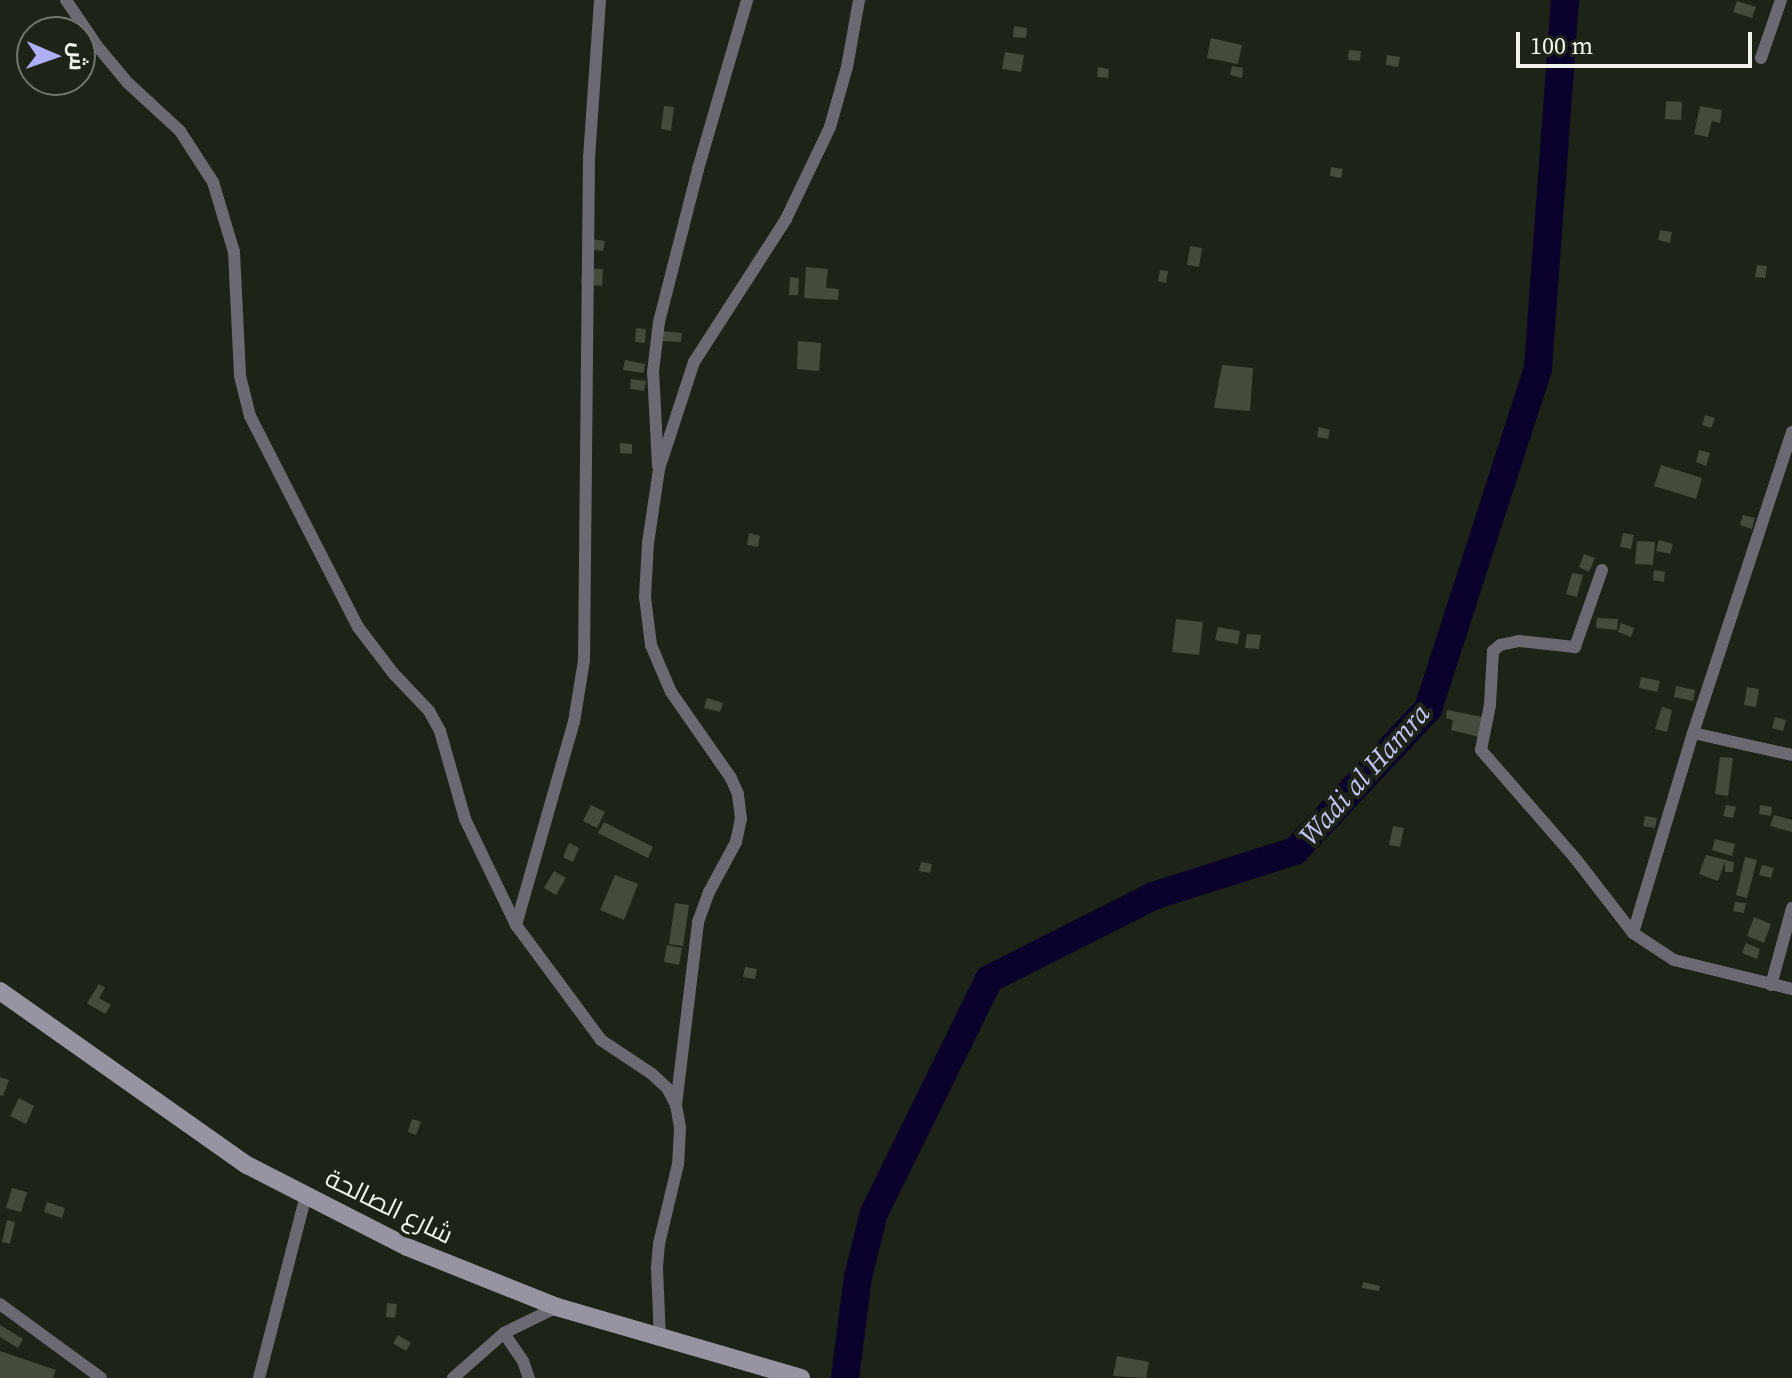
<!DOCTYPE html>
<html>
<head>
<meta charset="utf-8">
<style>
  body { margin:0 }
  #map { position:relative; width:1792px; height:1378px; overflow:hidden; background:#1d2316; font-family:"Source Serif 4",Cairo,serif }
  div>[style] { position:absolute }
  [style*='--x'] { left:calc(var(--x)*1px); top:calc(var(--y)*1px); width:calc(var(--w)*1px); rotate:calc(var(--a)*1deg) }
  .river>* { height:28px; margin:-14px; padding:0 14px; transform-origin:14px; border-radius:14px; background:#09002c }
  .building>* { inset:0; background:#444b3c }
  .street>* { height:12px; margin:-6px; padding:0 6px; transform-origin:6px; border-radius:6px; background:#6a6a72 }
  .secondary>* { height:18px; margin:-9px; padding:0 9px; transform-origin:9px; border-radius:9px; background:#9495a1 }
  span { translate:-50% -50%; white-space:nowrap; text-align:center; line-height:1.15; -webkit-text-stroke:8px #1d2316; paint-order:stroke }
  .street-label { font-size:26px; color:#eff3ea }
  .water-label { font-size:28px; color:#c4c5fa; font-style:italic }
  .north { position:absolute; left:16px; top:16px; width:80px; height:80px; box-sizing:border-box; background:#1d2316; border:2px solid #71766b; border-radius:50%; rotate:92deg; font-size:22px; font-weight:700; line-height:32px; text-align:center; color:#eff3ea }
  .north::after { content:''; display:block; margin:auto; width:28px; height:36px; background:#afaefa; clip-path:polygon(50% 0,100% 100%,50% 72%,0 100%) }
  .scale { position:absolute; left:1516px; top:32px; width:236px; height:36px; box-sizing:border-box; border:4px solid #eff3ea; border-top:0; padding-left:10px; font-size:24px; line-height:28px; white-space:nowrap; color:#eff3ea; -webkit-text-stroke:6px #1d2316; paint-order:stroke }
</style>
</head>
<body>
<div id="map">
  <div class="river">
    <i style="--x:845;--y:1378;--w:102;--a:-82.7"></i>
    <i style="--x:858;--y:1277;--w:66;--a:-76"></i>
    <i style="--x:874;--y:1213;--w:261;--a:-63.8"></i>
    <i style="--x:989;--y:979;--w:184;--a:-26.8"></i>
    <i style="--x:1153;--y:896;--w:149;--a:-17.6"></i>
    <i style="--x:1295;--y:851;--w:195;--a:-46.9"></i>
    <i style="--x:1428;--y:709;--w:358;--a:-72.1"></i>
    <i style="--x:1538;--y:368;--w:369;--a:-85.8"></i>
  </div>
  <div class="building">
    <i style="clip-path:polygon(1737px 1px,1756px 7px,1752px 18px,1733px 12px)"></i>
    <i style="clip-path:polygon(1014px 26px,1027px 28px,1026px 38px,1013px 37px)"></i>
    <i style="clip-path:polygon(1211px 38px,1242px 45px,1238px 64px,1207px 58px)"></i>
    <i style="clip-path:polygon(1349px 50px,1361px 51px,1360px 61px,1348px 60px)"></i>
    <i style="clip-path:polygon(1005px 52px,1024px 55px,1021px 72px,1002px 69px)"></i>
    <i style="clip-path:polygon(1387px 55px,1400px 57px,1398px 67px,1386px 65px)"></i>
    <i style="clip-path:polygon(1232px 66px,1243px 68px,1242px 78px,1230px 75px)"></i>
    <i style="clip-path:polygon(1098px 67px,1109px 69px,1108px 78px,1097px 77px)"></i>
    <i style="clip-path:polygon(1666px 101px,1682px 102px,1681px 120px,1665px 119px)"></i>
    <i style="clip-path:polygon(664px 106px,674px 107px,671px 131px,661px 129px)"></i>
    <i style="clip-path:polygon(1700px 106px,1722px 110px,1720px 123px,1712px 121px,1708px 137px,1694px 134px)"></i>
    <i style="clip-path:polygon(1331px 167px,1343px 169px,1341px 178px,1330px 176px)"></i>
    <i style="clip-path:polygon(1660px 230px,1672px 232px,1670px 243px,1658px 240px)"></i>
    <i style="clip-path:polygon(592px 239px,605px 241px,603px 251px,590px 249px)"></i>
    <i style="clip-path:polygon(1190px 246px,1202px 248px,1199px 267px,1187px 265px)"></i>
    <i style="clip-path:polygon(1757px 265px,1767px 266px,1765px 278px,1755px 277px)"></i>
    <i style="clip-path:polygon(806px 267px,828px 269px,826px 288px,839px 289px,838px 300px,804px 298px)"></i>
    <i style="clip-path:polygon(583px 268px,603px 269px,602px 286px,581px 284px)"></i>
    <i style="clip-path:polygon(1160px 270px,1168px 271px,1166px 283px,1158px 281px)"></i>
    <i style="clip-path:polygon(790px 277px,799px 278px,798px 295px,789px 295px)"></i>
    <i style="clip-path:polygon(636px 328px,646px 329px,645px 343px,635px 342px)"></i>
    <i style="clip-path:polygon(661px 331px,682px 333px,681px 342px,660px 341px)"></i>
    <i style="clip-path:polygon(798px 341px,821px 343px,819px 371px,797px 369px)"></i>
    <i style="clip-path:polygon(625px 360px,645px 364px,644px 373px,623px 370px)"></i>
    <i style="clip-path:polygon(1222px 365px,1253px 368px,1250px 411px,1214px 408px)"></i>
    <i style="clip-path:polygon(631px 379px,646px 381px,644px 391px,630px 389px)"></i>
    <i style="clip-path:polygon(1705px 415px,1715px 418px,1711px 428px,1702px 425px)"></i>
    <i style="clip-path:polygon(1319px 427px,1330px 430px,1328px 439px,1317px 437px)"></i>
    <i style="clip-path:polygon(620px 443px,632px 444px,632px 454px,620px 453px)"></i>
    <i style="clip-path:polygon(1699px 450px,1710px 453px,1706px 466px,1696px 462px)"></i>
    <i style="clip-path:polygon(1661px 465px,1702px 478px,1696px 499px,1654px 486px)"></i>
    <i style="clip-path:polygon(1743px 515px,1755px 518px,1752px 529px,1740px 525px)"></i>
    <i style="clip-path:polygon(749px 533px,760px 536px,758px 547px,747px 545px)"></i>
    <i style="clip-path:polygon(1623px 533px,1634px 535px,1631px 549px,1620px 547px)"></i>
    <i style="clip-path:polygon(1659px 540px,1673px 544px,1670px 554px,1656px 551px)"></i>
    <i style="clip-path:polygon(1637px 541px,1655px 542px,1653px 565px,1635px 564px)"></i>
    <i style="clip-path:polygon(1584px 554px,1595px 558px,1589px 572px,1579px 567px)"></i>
    <i style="clip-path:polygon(1654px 570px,1665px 572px,1664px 582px,1653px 580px)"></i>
    <i style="clip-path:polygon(1572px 573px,1583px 575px,1577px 597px,1566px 594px)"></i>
    <i style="clip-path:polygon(1597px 618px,1618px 619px,1617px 630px,1596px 628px)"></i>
    <i style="clip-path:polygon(1176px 619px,1203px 622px,1199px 655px,1172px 652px)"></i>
    <i style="clip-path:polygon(1621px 623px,1634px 628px,1631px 637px,1618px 632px)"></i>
    <i style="clip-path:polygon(1218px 627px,1240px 631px,1238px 644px,1215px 640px)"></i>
    <i style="clip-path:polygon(1247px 634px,1261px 635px,1259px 649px,1245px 648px)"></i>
    <i style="clip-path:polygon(1641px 677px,1660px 681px,1657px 692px,1639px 688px)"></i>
    <i style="clip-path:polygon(1676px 686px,1695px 690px,1693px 701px,1674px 697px)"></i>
    <i style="clip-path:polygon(1747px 687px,1759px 689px,1756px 707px,1744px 705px)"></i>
    <i style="clip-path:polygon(707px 698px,723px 703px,720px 712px,704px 708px)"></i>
    <i style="clip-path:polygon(1662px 707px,1672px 710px,1667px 732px,1655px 729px)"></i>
    <i style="clip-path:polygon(1447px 710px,1483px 717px,1479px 737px,1451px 730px,1453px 720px,1446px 718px)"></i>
    <i style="clip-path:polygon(1775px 717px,1786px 720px,1783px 731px,1772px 728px)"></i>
    <i style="clip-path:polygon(1720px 757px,1733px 758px,1728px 796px,1715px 794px)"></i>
    <i style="clip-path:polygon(591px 805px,605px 812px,597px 828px,583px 821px)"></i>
    <i style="clip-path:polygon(1726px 805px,1736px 807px,1733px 818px,1723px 816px)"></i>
    <i style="clip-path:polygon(1760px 805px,1772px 807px,1771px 816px,1759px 814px)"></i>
    <i style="clip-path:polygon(1774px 815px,1792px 820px,1792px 832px,1770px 826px)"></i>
    <i style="clip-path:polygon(1645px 816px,1657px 818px,1655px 828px,1643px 826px)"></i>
    <i style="clip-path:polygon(604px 822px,653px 847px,648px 858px,598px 833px)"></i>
    <i style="clip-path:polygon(1393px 826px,1404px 828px,1400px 847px,1389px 845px)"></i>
    <i style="clip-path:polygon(1715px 839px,1735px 844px,1732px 856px,1712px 850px)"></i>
    <i style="clip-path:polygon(569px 843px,579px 848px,573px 862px,563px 857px)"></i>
    <i style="clip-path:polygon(1706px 855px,1734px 862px,1733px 872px,1725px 872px,1725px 862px,1718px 881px,1699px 874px)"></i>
    <i style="clip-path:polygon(1745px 857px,1757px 860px,1747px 898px,1736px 895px)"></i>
    <i style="clip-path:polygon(921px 862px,932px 864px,930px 873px,919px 871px)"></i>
    <i style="clip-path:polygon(1762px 865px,1774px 868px,1771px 878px,1759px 875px)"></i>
    <i style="clip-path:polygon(554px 871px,566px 878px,556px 895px,544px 888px)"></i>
    <i style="clip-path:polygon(615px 875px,638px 884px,624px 920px,600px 910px)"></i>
    <i style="clip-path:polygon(1735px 902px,1746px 903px,1744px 913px,1733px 911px)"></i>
    <i style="clip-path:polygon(675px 903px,689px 905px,683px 946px,669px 944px)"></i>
    <i style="clip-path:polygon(1754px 917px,1771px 924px,1764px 943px,1747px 936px)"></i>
    <i style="clip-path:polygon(1746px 943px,1760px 949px,1757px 959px,1742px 953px)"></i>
    <i style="clip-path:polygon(667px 945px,682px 948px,679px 965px,664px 962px)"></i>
    <i style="clip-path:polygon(745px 967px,757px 969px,755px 979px,743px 977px)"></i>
    <i style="clip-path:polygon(99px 984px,105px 988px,99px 998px,111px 1005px,105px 1014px,87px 1003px)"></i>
    <i style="clip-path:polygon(0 1077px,9px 1080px,3px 1096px,0 1095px)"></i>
    <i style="clip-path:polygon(19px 1098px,34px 1106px,26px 1124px,10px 1116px)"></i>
    <i style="clip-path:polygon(412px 1119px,421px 1122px,416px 1135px,408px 1132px)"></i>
    <i style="clip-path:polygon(12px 1188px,27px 1192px,21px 1212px,6px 1208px)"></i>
    <i style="clip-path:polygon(47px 1202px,65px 1208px,62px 1218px,44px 1212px)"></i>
    <i style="clip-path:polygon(7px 1220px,15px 1222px,10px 1244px,2px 1242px)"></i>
    <i style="clip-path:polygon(1363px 1282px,1380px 1286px,1379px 1291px,1362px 1288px)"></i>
    <i style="clip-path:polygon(387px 1303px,397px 1304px,395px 1318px,386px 1317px)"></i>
    <i style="clip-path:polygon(0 1325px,23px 1339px,18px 1348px,0 1337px)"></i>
    <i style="clip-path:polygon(398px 1335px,411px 1343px,406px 1351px,393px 1343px)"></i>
    <i style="clip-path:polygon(0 1351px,56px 1370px,53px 1378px,0 1378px)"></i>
    <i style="clip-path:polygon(1117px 1356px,1149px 1362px,1146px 1378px,1113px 1376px)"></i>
  </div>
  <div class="street">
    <i style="--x:66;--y:0;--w:55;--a:56"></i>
    <i style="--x:97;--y:46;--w:48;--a:50"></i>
    <i style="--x:128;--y:83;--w:71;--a:42.7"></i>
    <i style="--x:180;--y:131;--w:61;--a:57.1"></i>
    <i style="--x:213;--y:182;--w:73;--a:73.3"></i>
    <i style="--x:234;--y:252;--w:124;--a:87.2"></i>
    <i style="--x:240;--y:376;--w:41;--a:76"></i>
    <i style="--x:250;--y:416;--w:237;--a:62.9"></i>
    <i style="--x:358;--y:627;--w:58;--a:52.7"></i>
    <i style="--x:393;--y:673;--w:52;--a:46.5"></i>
    <i style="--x:429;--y:711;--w:23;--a:61"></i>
    <i style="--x:440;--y:731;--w:91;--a:74.1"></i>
    <i style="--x:465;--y:819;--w:118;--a:64.3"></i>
    <i style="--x:516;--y:925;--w:143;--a:53.5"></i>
    <i style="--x:601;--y:1040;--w:61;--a:33.7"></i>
    <i style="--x:652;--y:1074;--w:21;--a:43"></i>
    <i style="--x:667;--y:1088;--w:19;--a:62"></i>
    <i style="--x:676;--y:1105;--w:23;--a:80"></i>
    <i style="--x:680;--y:1128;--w:36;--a:93"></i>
    <i style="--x:678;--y:1164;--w:82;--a:103.4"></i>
    <i style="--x:659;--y:1244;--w:24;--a:95"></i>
    <i style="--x:657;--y:1268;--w:71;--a:87.6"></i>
    <i style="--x:1761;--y:58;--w:61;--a:-71"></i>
    <i style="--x:658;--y:466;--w:94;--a:-93"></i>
    <i style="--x:653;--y:372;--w:50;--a:-83.2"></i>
    <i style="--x:659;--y:322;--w:158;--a:-75.7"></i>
    <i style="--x:698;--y:169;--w:176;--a:-73.8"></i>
    <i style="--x:1602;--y:570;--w:82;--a:109.3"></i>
    <i style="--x:1575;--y:647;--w:56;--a:-173.9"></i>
    <i style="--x:1519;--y:641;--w:19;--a:168"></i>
    <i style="--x:1500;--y:645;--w:9;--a:139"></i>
    <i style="--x:1493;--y:651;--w:54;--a:93.2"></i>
    <i style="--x:1490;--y:705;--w:46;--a:101.3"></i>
    <i style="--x:1481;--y:750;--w:143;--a:49"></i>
    <i style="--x:1575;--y:858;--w:95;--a:52.3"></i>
    <i style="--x:1633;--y:933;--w:49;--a:33.4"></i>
    <i style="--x:1674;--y:960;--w:122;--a:13.8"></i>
    <i style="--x:1693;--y:733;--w:101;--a:12.5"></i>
    <i style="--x:516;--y:925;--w:211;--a:-74.1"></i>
    <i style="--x:574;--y:722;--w:63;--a:-80.8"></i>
    <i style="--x:584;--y:660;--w:502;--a:-89.43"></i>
    <i style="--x:589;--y:158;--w:158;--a:-86"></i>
    <i style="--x:1633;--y:933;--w:209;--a:-73.3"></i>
    <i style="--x:1693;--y:733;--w:317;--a:-71.8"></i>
    <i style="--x:1771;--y:985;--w:80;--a:-74.7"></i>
    <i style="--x:676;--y:1105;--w:184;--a:-83.1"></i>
    <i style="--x:698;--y:922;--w:32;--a:-70"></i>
    <i style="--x:709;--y:892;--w:57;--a:-61.6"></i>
    <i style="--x:736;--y:842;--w:24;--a:-78"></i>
    <i style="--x:741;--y:819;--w:25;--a:-97"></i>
    <i style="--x:738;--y:794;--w:17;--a:-114"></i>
    <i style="--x:731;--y:778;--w:105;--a:-124.9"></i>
    <i style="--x:671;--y:692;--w:51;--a:-113.1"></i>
    <i style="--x:651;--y:645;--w:48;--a:-97.1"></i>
    <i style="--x:645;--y:597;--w:54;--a:-86.8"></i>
    <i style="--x:648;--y:543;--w:75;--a:-81.5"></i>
    <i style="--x:659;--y:469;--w:113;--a:-71.9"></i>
    <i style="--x:694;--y:362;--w:170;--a:-57.2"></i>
    <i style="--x:786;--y:219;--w:102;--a:-64.4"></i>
    <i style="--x:830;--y:127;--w:62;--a:-74.2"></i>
    <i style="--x:847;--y:67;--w:68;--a:-79.8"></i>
    <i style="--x:0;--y:1304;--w:125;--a:36.2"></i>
    <i style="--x:504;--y:1333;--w:34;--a:56"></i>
    <i style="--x:523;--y:1361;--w:18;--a:71"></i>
    <i style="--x:259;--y:1378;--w:189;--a:-75.6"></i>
    <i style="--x:453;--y:1378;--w:68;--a:-41.4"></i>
    <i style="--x:504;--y:1333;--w:59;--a:-26.1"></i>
  </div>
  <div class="secondary">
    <i style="--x:0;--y:991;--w:302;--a:35.2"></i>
    <i style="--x:247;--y:1165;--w:180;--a:27.1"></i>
    <i style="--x:407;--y:1247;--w:162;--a:21.8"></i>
    <i style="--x:557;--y:1307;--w:254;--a:16.2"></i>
  </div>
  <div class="street-label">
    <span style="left:389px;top:1207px;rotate:26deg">شارع الصالحة</span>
  </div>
  <div class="water-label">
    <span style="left:1364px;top:774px;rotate:-48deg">Wadi al Hamra</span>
  </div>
  <div class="north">ش</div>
  <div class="scale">100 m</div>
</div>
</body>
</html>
